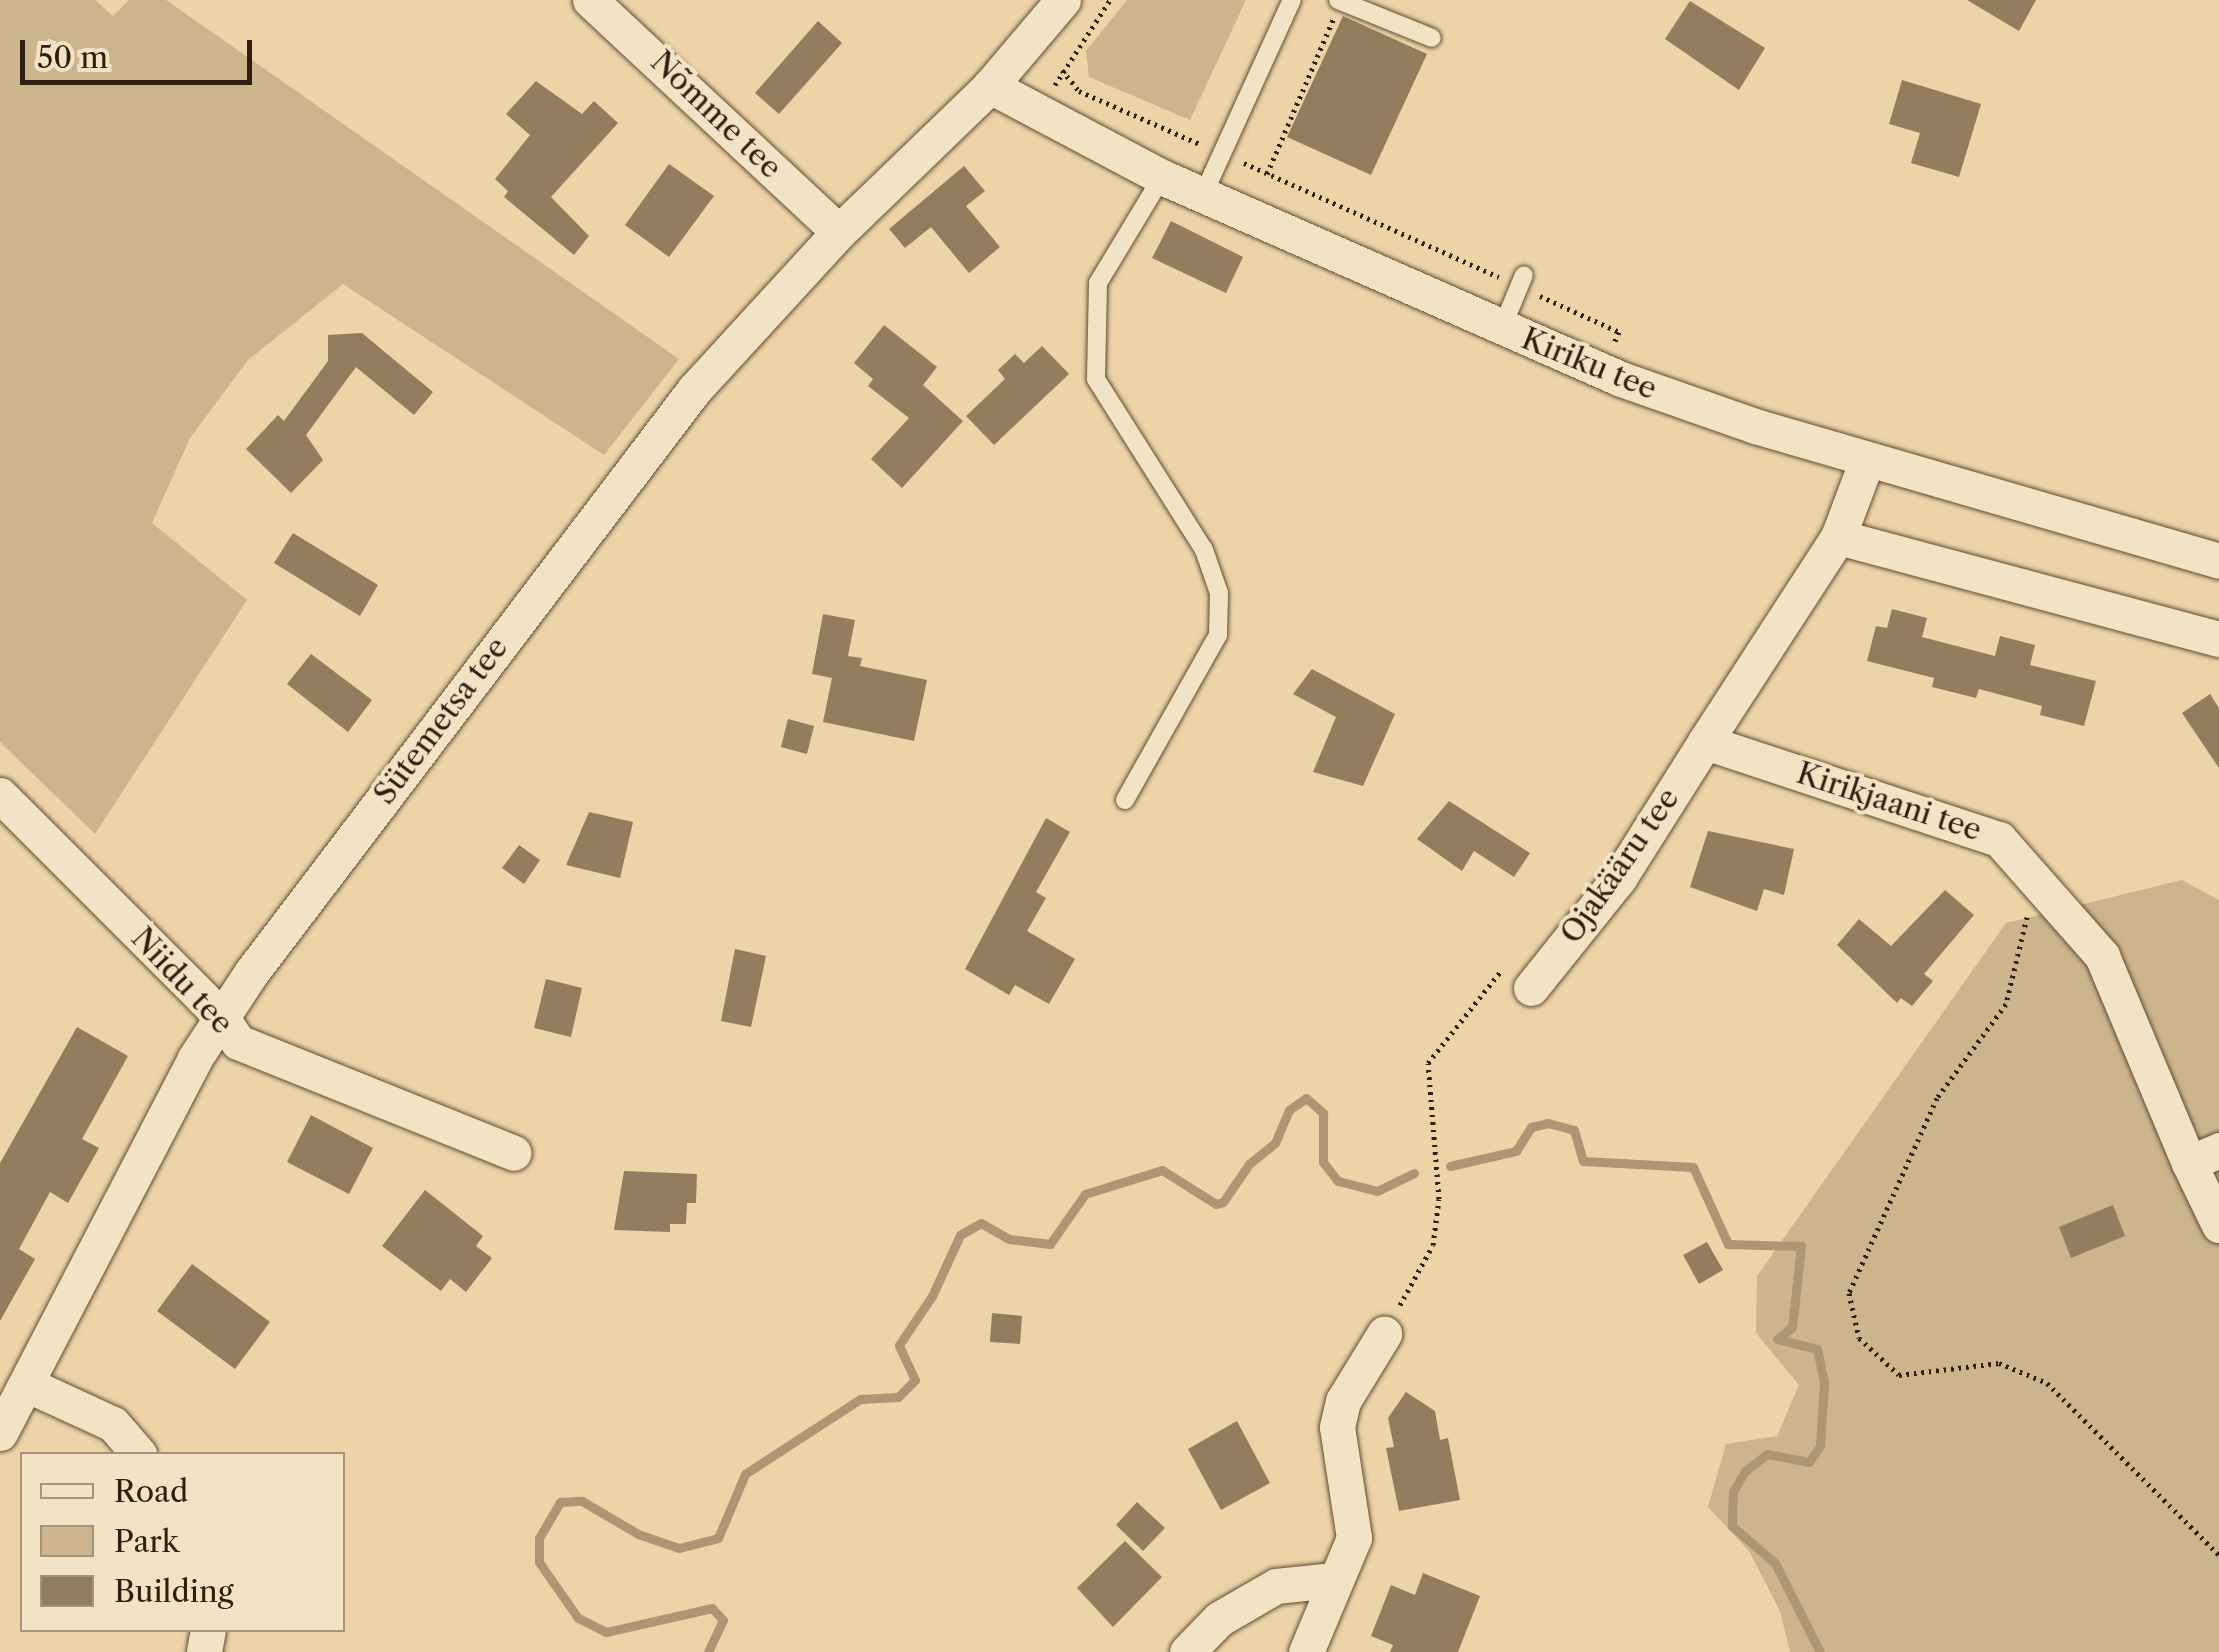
<!DOCTYPE html>
<html>
<head>
<meta charset="utf-8">
<style>
  body { margin:0 }
  #map { position:relative; width:2219px; height:1652px; overflow:hidden; background:#ecd4a6; font-family:"Libre Caslon Text",serif }
  div>[style] { position:absolute }
  [style*='--x'] { left:calc(var(--x)*1px); top:calc(var(--y)*1px); width:calc(var(--w)*1px); rotate:calc(var(--a)*1deg) }
  .green>* { inset:0; background:#ccb58d }
  .stream>* { height:9px; margin:-4.5px; padding:0 4.5px; transform-origin:4.5px; border-radius:4.5px; background:#ac9674 }
  .building>* { inset:0; background:#927d5f }
  .path>* { height:5px; margin-top:-2.5px; transform-origin:0; background:repeating-linear-gradient(90deg,#311e12 0 2.5px,transparent 0 7.5px) }
  .roads { filter:drop-shadow(0 0 2px #604c37) drop-shadow(0 0 2px #604c37) }
  .lane>* { height:18px; margin:-9px; padding:0 9px; transform-origin:9px; border-radius:9px; background:#f3e3c5 }
  .street>* { height:35px; margin:-17.5px; padding:0 17.5px; transform-origin:17.5px; border-radius:17.5px; background:#f3e3c5 }
  span { translate:-50% -50%; white-space:nowrap; text-align:center; line-height:1.15; -webkit-text-stroke:8px #f3e3c5; paint-order:stroke }
  .street-label { font-size:30px; color:#311e12 }
  .legend { position:absolute; left:20px; top:1452px; width:325px; height:180px; box-sizing:border-box; background:#f3e3c5; border:2px solid #a5947d; margin:0; padding:12px 18px; list-style:none; font-size:30px; color:#311e12 }
  .legend li { display:flex; align-items:center; gap:20px; height:50px }
  .legend b { width:50px; border:2px solid #a5947d }
  .scale { position:absolute; left:20px; top:40px; width:232px; height:45px; box-sizing:border-box; border:5px solid #311e12; border-top:0; padding-left:12px; font-size:30px; line-height:35px; white-space:nowrap; color:#311e12; -webkit-text-stroke:8px #f3e3c5; paint-order:stroke }
</style>
</head>
<body>
<div id="map">
  <div class="green">
    <i style="clip-path:polygon(0 0,95px 0,113px 16px,129px 0,166px 0,679px 359px,604px 455px,343px 284px,248px 360px,190px 438px,152px 523px,247px 600px,95px 834px,0 742px)"></i>
    <i style="clip-path:polygon(1127px 0,1246px 0,1190px 120px,1089px 77px,1086px 51px)"></i>
    <i style="clip-path:polygon(2182px 880px,2219px 900px,2219px 1652px,1790px 1652px,1780px 1611px,1749px 1551px,1708px 1507px,1726px 1444px,1777px 1436px,1799px 1385px,1756px 1333px,1757px 1276px,2006px 923px)"></i>
  </div>
  <div class="stream">
    <i style="--x:1450;--y:1166;--w:68;--a:-12.8"></i>
    <i style="--x:1516;--y:1151;--w:28;--a:-58"></i>
    <i style="--x:1531;--y:1127;--w:17;--a:-13"></i>
    <i style="--x:1548;--y:1123;--w:27;--a:15"></i>
    <i style="--x:1574;--y:1130;--w:32;--a:74"></i>
    <i style="--x:1583;--y:1161;--w:110;--a:3.1"></i>
    <i style="--x:1693;--y:1167;--w:85;--a:65.6"></i>
    <i style="--x:1728;--y:1244;--w:73;--a:1.6"></i>
    <i style="--x:1801;--y:1246;--w:81;--a:96.3"></i>
    <i style="--x:1792;--y:1327;--w:19;--a:141"></i>
    <i style="--x:1777;--y:1339;--w:41;--a:14"></i>
    <i style="--x:1817;--y:1349;--w:35;--a:78"></i>
    <i style="--x:1824;--y:1383;--w:63;--a:93.6"></i>
    <i style="--x:1820;--y:1446;--w:19;--a:125"></i>
    <i style="--x:1809;--y:1462;--w:43;--a:-169.2"></i>
    <i style="--x:1767;--y:1454;--w:28;--a:142"></i>
    <i style="--x:1745;--y:1471;--w:24;--a:120"></i>
    <i style="--x:1733;--y:1492;--w:34;--a:92"></i>
    <i style="--x:1732;--y:1526;--w:57;--a:40.7"></i>
    <i style="--x:1775;--y:1563;--w:100;--a:63.2"></i>
    <i style="--x:708;--y:1652;--w:35;--a:-65"></i>
    <i style="--x:723;--y:1620;--w:16;--a:-133"></i>
    <i style="--x:712;--y:1608;--w:109;--a:167.2"></i>
    <i style="--x:606;--y:1632;--w:31;--a:-153"></i>
    <i style="--x:578;--y:1618;--w:68;--a:-124.9"></i>
    <i style="--x:539;--y:1562;--w:24;--a:-90"></i>
    <i style="--x:539;--y:1538;--w:42;--a:-59.7"></i>
    <i style="--x:560;--y:1502;--w:22;--a:-3"></i>
    <i style="--x:582;--y:1501;--w:65;--a:30.5"></i>
    <i style="--x:638;--y:1534;--w:43;--a:18.9"></i>
    <i style="--x:679;--y:1548;--w:40;--a:-14.4"></i>
    <i style="--x:718;--y:1538;--w:69;--a:-67.1"></i>
    <i style="--x:745;--y:1474;--w:137;--a:-33.1"></i>
    <i style="--x:860;--y:1399;--w:38;--a:-3"></i>
    <i style="--x:898;--y:1397;--w:24;--a:-45"></i>
    <i style="--x:915;--y:1380;--w:38;--a:-115"></i>
    <i style="--x:899;--y:1345;--w:59;--a:-56"></i>
    <i style="--x:932;--y:1296;--w:67;--a:-65.3"></i>
    <i style="--x:960;--y:1235;--w:24;--a:-30"></i>
    <i style="--x:981;--y:1223;--w:32;--a:30"></i>
    <i style="--x:1009;--y:1239;--w:41;--a:7"></i>
    <i style="--x:1050;--y:1244;--w:61;--a:-55"></i>
    <i style="--x:1085;--y:1194;--w:81;--a:-17.3"></i>
    <i style="--x:1162;--y:1170;--w:64;--a:32.2"></i>
    <i style="--x:1216;--y:1204;--w:7;--a:-16"></i>
    <i style="--x:1223;--y:1202;--w:46;--a:-55.6"></i>
    <i style="--x:1249;--y:1164;--w:33;--a:-39"></i>
    <i style="--x:1275;--y:1143;--w:36;--a:-67"></i>
    <i style="--x:1289;--y:1110;--w:21;--a:-35"></i>
    <i style="--x:1306;--y:1098;--w:23;--a:41"></i>
    <i style="--x:1323;--y:1113;--w:49;--a:90"></i>
    <i style="--x:1323;--y:1162;--w:24;--a:52"></i>
    <i style="--x:1338;--y:1181;--w:40;--a:14.4"></i>
    <i style="--x:1377;--y:1191;--w:41;--a:-25.9"></i>
  </div>
  <div class="building">
    <i style="clip-path:polygon(1967px 0,2036px 0,2019px 31px)"></i>
    <i style="clip-path:polygon(1690px 1px,1765px 48px,1739px 90px,1665px 39px)"></i>
    <i style="clip-path:polygon(1343px 16px,1427px 54px,1371px 175px,1287px 137px)"></i>
    <i style="clip-path:polygon(818px 21px,842px 43px,779px 114px,755px 93px)"></i>
    <i style="clip-path:polygon(1902px 80px,1981px 104px,1959px 177px,1911px 163px,1920px 133px,1889px 124px)"></i>
    <i style="clip-path:polygon(536px 81px,582px 114px,594px 101px,618px 123px,551px 197px,589px 236px,574px 255px,504px 197px,508px 191px,495px 179px,530px 135px,506px 114px)"></i>
    <i style="clip-path:polygon(669px 164px,714px 196px,669px 257px,625px 225px)"></i>
    <i style="clip-path:polygon(964px 166px,985px 191px,966px 206px,1000px 247px,969px 273px,931px 227px,905px 248px,889px 229px)"></i>
    <i style="clip-path:polygon(1171px 221px,1243px 257px,1226px 293px,1152px 258px)"></i>
    <i style="clip-path:polygon(884px 325px,937px 367px,923px 385px,963px 421px,902px 488px,871px 459px,909px 418px,868px 386px,873px 379px,854px 363px)"></i>
    <i style="clip-path:polygon(362px 333px,433px 392px,414px 415px,356px 367px,306px 435px,323px 460px,291px 493px,246px 449px,278px 415px,284px 421px,328px 361px,328px 335px)"></i>
    <i style="clip-path:polygon(1042px 346px,1069px 374px,994px 445px,966px 416px,1005px 379px,998px 370px,1015px 354px,1024px 363px)"></i>
    <i style="clip-path:polygon(293px 533px,378px 585px,360px 616px,274px 563px)"></i>
    <i style="clip-path:polygon(1892px 609px,1927px 618px,1922px 637px,1995px 656px,2000px 636px,2035px 645px,2030px 665px,2096px 681px,2084px 726px,2040px 715px,2042px 706px,1979px 689px,1976px 698px,1932px 687px,1934px 678px,1867px 661px,1876px 626px,1887px 628px)"></i>
    <i style="clip-path:polygon(823px 614px,855px 620px,848px 656px,862px 658px,860px 666px,927px 680px,914px 741px,823px 722px,832px 678px,812px 674px)"></i>
    <i style="clip-path:polygon(311px 654px,372px 700px,348px 732px,287px 684px)"></i>
    <i style="clip-path:polygon(1312px 669px,1395px 714px,1363px 786px,1313px 772px,1336px 717px,1293px 694px)"></i>
    <i style="clip-path:polygon(2210px 694px,2219px 708px,2219px 768px,2182px 713px)"></i>
    <i style="clip-path:polygon(788px 719px,814px 726px,807px 754px,781px 747px)"></i>
    <i style="clip-path:polygon(1449px 801px,1530px 853px,1514px 877px,1474px 851px,1462px 871px,1417px 839px)"></i>
    <i style="clip-path:polygon(589px 812px,633px 822px,620px 878px,566px 865px)"></i>
    <i style="clip-path:polygon(1046px 818px,1070px 832px,1036px 892px,1046px 898px,1027px 931px,1075px 959px,1049px 1004px,1015px 985px,1009px 995px,965px 969px)"></i>
    <i style="clip-path:polygon(1708px 831px,1794px 849px,1784px 895px,1764px 889px,1757px 911px,1690px 887px)"></i>
    <i style="clip-path:polygon(519px 845px,540px 860px,524px 884px,502px 868px)"></i>
    <i style="clip-path:polygon(1945px 890px,1974px 915px,1924px 974px,1933px 981px,1912px 1006px,1901px 998px,1897px 1003px,1837px 945px,1859px 919px,1891px 946px)"></i>
    <i style="clip-path:polygon(735px 949px,766px 956px,751px 1027px,721px 1021px)"></i>
    <i style="clip-path:polygon(546px 979px,582px 988px,571px 1037px,534px 1028px)"></i>
    <i style="clip-path:polygon(77px 1027px,128px 1056px,82px 1139px,99px 1148px,68px 1203px,50px 1192px,19px 1249px,35px 1259px,0 1321px,0 1163px)"></i>
    <i style="clip-path:polygon(311px 1115px,373px 1148px,349px 1194px,287px 1162px)"></i>
    <i style="clip-path:polygon(624px 1171px,697px 1174px,696px 1203px,687px 1203px,686px 1224px,670px 1224px,670px 1232px,614px 1230px)"></i>
    <i style="clip-path:polygon(425px 1190px,483px 1236px,476px 1246px,492px 1258px,466px 1292px,450px 1279px,441px 1291px,382px 1246px)"></i>
    <i style="clip-path:polygon(2113px 1205px,2125px 1236px,2071px 1258px,2059px 1227px)"></i>
    <i style="clip-path:polygon(1707px 1242px,1723px 1270px,1699px 1284px,1683px 1255px)"></i>
    <i style="clip-path:polygon(192px 1264px,270px 1322px,235px 1369px,157px 1311px)"></i>
    <i style="clip-path:polygon(992px 1313px,1022px 1316px,1020px 1344px,990px 1342px)"></i>
    <i style="clip-path:polygon(1406px 1392px,1435px 1411px,1440px 1440px,1448px 1438px,1460px 1500px,1399px 1511px,1386px 1448px,1394px 1447px,1388px 1418px)"></i>
    <i style="clip-path:polygon(1237px 1421px,1270px 1483px,1221px 1510px,1188px 1449px)"></i>
    <i style="clip-path:polygon(1137px 1502px,1165px 1528px,1143px 1551px,1116px 1525px)"></i>
    <i style="clip-path:polygon(1125px 1541px,1162px 1577px,1113px 1627px,1077px 1588px)"></i>
    <i style="clip-path:polygon(1423px 1573px,1480px 1596px,1458px 1652px,1390px 1652px,1393px 1645px,1371px 1636px,1391px 1585px,1415px 1595px)"></i>
  </div>
  <div class="path">
    <i style="--x:1062;--y:70;--w:27;--a:51"></i>
    <i style="--x:1079;--y:91;--w:134;--a:23.7"></i>
    <i style="--x:1055;--y:85;--w:101;--a:-57.1"></i>
    <i style="--x:1244;--y:163;--w:279;--a:24.1"></i>
    <i style="--x:1267;--y:174;--w:168;--a:-66.8"></i>
    <i style="--x:1540;--y:296;--w:87;--a:24.5"></i>
    <i style="--x:1619;--y:332;--w:12;--a:114"></i>
    <i style="--x:2027;--y:917;--w:89;--a:103.6"></i>
    <i style="--x:2006;--y:1004;--w:117;--a:126.3"></i>
    <i style="--x:1937;--y:1098;--w:214;--a:114.3"></i>
    <i style="--x:1849;--y:1293;--w:46;--a:77.5"></i>
    <i style="--x:1859;--y:1338;--w:54;--a:42.8"></i>
    <i style="--x:1899;--y:1375;--w:101;--a:-6.8"></i>
    <i style="--x:1999;--y:1363;--w:52;--a:22.6"></i>
    <i style="--x:2047;--y:1383;--w:243;--a:45"></i>
    <i style="--x:1400;--y:1305;--w:68;--a:-61.2"></i>
    <i style="--x:1433;--y:1245;--w:46;--a:-82.6"></i>
    <i style="--x:1439;--y:1199;--w:136;--a:-94.6"></i>
    <i style="--x:1428;--y:1063;--w:117;--a:-51.6"></i>
  </div>
  <div class="roads">
    <div class="lane">
      <i style="--x:1338;--y:0;--w:101;--a:22"></i>
      <i style="--x:1203;--y:195;--w:214;--a:-65.5"></i>
      <i style="--x:1502;--y:328;--w:57;--a:-67.5"></i>
      <i style="--x:1125;--y:800;--w:189;--a:-60.6"></i>
      <i style="--x:1218;--y:635;--w:42;--a:-88.6"></i>
      <i style="--x:1219;--y:593;--w:46;--a:-109.2"></i>
      <i style="--x:1204;--y:550;--w:202;--a:-122.3"></i>
      <i style="--x:1096;--y:379;--w:96;--a:-88.8"></i>
      <i style="--x:1098;--y:283;--w:124;--a:-58.9"></i>
    </div>
    <div class="street">
      <i style="--x:590;--y:0;--w:340;--a:43"></i>
      <i style="--x:990;--y:86;--w:195;--a:27.9"></i>
      <i style="--x:1162;--y:177;--w:501;--a:23.75"></i>
      <i style="--x:1621;--y:379;--w:142;--a:19.3"></i>
      <i style="--x:1755;--y:426;--w:483;--a:16.2"></i>
      <i style="--x:1867;--y:460;--w:82;--a:110.6"></i>
      <i style="--x:1838;--y:537;--w:244;--a:123"></i>
      <i style="--x:1705;--y:742;--w:310;--a:18.3"></i>
      <i style="--x:1999;--y:839;--w:156;--a:48.6"></i>
      <i style="--x:2102;--y:956;--w:225;--a:67.2"></i>
      <i style="--x:2189;--y:1163;--w:33;--a:-23"></i>
      <i style="--x:1838;--y:537;--w:394;--a:15"></i>
      <i style="--x:0;--y:795;--w:313;--a:45"></i>
      <i style="--x:221;--y:1016;--w:31;--a:57"></i>
      <i style="--x:238;--y:1042;--w:297;--a:21.9"></i>
      <i style="--x:1531;--y:988;--w:141;--a:-51.3"></i>
      <i style="--x:1619;--y:878;--w:161;--a:-57.7"></i>
      <i style="--x:2189;--y:1163;--w:69;--a:64.2"></i>
      <i style="--x:26;--y:1384;--w:96;--a:24.7"></i>
      <i style="--x:113;--y:1424;--w:40;--a:49"></i>
      <i style="--x:0;--y:1433;--w:423;--a:-62.5"></i>
      <i style="--x:195;--y:1058;--w:102;--a:-56.6"></i>
      <i style="--x:251;--y:973;--w:732;--a:-52.77"></i>
      <i style="--x:694;--y:390;--w:214;--a:-47.5"></i>
      <i style="--x:839;--y:232;--w:210;--a:-44"></i>
      <i style="--x:990;--y:86;--w:113;--a:-49.7"></i>
      <i style="--x:204;--y:1652;--w:22;--a:-80"></i>
      <i style="--x:1187;--y:1652;--w:46;--a:-45.9"></i>
      <i style="--x:1219;--y:1619;--w:66;--a:-30.1"></i>
      <i style="--x:1276;--y:1586;--w:56;--a:-6.1"></i>
      <i style="--x:1306;--y:1652;--w:124;--a:-67.2"></i>
      <i style="--x:1354;--y:1538;--w:112;--a:-98.7"></i>
      <i style="--x:1337;--y:1427;--w:27;--a:-77"></i>
      <i style="--x:1343;--y:1401;--w:79;--a:-58.5"></i>
    </div>
  </div>
  <div class="street-label">
    <span style="left:716px;top:115px;rotate:44deg">Nõmme tee</span>
    <span style="left:1589px;top:364px;rotate:22deg">Kiriku tee</span>
    <span style="left:441px;top:721px;rotate:-53deg">Sütemetsa tee</span>
    <span style="left:1889px;top:802px;rotate:18deg">Kirikjaani tee</span>
    <span style="left:1620px;top:866px;rotate:-55deg">Ojakääru tee</span>
    <span style="left:182px;top:981px;rotate:47deg">Niidu tee</span>
  </div>
  <ul class="legend">
  <li><b style="height:12px;background:#f3e3c5"></b>Road</li>
  <li><b style="height:28px;background:#ccb58d"></b>Park</li>
  <li><b style="height:28px;background:#927d5f"></b>Building</li>
  </ul>
  <div class="scale">50 m</div>
</div>
</body>
</html>
